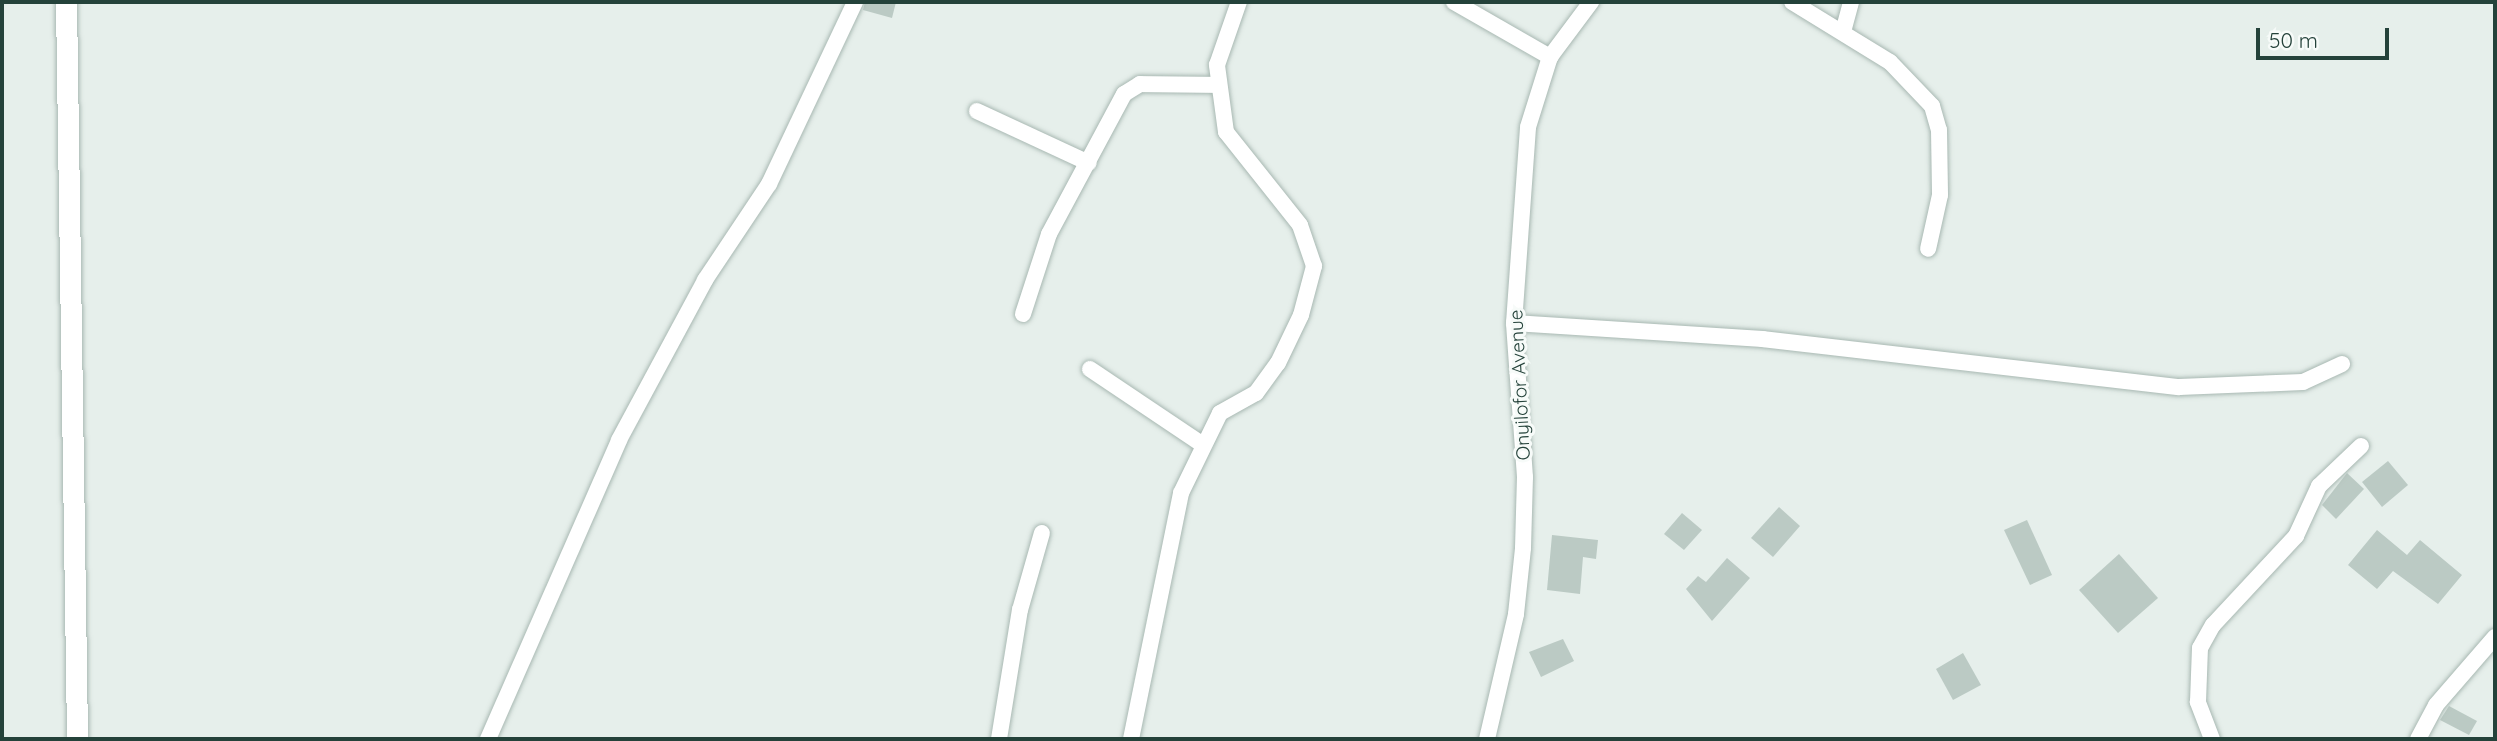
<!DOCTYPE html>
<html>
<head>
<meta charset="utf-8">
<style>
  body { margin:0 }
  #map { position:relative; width:2497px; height:741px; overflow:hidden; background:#e6efeb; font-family:Quicksand,sans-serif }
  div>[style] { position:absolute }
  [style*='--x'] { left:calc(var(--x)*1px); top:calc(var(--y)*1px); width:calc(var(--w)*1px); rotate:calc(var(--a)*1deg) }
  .building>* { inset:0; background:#bbcac4 }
  .roads { filter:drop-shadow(0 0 2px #a8b8b2) drop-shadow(0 0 2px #a8b8b2) }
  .minor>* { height:16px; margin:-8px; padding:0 8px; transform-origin:8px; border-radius:8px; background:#fff }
  .secondary>* { height:21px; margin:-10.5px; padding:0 10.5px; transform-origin:10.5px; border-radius:10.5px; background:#fff }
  span { translate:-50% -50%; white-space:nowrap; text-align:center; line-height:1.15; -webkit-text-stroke:6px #f7fbf9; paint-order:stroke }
  .street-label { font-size:19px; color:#24423a }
  .frame { position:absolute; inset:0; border:4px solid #24423a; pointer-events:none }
  .scale { position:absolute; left:2256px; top:28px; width:133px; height:32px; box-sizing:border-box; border:4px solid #24423a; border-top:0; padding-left:9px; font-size:21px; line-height:24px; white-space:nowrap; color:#24423a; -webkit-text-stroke:5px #f7fbf9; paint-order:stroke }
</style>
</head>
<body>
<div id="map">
  <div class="building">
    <i style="clip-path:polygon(865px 2px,896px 2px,892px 18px,863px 10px)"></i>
    <i style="clip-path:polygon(2388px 461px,2408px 485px,2382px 507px,2362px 482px)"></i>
    <i style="clip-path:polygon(2347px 473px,2364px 489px,2336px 519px,2322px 505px)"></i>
    <i style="clip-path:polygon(1779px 507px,1800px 526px,1773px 557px,1751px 538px)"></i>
    <i style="clip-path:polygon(1682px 513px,1702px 530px,1684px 550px,1664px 534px)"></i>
    <i style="clip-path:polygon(2027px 520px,2052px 575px,2030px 585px,2004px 530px)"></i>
    <i style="clip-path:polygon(2377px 530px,2407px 555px,2420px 540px,2462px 575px,2438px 604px,2393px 571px,2377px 589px,2348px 565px)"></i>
    <i style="clip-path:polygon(1552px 535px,1598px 540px,1596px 559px,1583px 557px,1580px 594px,1547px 590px)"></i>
    <i style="clip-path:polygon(2119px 554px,2158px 598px,2118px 633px,2079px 590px)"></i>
    <i style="clip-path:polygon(1727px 558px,1750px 578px,1712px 621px,1686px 589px,1698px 576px,1706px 582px)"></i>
    <i style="clip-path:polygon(1563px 639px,1574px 661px,1541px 677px,1529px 652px)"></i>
    <i style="clip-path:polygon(1963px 653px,1981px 685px,1953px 700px,1936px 669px)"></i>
    <i style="clip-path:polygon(2449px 706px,2477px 721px,2469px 735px,2440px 720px)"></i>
  </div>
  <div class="roads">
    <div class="minor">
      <i style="--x:1454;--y:2;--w:111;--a:29.8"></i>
      <i style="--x:1792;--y:2;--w:115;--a:31.5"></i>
      <i style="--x:1890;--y:62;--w:61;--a:46.3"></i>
      <i style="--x:1932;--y:106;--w:25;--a:74"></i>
      <i style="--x:1939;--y:130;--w:65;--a:89.1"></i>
      <i style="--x:1940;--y:195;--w:55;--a:102.5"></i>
      <i style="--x:1843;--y:32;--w:31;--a:-75"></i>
      <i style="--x:977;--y:111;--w:123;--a:24.9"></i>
      <i style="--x:1023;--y:314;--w:84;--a:-72"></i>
      <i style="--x:1049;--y:234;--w:159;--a:-61.8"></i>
      <i style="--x:1124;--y:94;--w:19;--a:-32"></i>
      <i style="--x:1140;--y:84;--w:77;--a:0.7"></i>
      <i style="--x:1514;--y:323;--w:249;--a:3.7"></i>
      <i style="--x:1762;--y:339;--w:420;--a:6.6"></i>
      <i style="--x:2179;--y:387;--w:124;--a:-2.3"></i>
      <i style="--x:2303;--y:382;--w:43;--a:-24.8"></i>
      <i style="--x:1090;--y:369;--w:133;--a:33.9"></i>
      <i style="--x:488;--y:739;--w:326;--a:-66.3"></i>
      <i style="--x:619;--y:440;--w:182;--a:-61.7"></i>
      <i style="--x:705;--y:280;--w:115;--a:-56.3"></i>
      <i style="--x:769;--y:184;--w:201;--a:-64.7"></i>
      <i style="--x:999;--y:739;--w:131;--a:-80.8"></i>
      <i style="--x:1020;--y:610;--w:80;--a:-74.1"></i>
      <i style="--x:1131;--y:739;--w:251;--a:-78.5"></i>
      <i style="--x:1181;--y:493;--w:89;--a:-64"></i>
      <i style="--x:1220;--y:413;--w:41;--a:-29.1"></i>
      <i style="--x:1256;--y:393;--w:37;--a:-54"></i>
      <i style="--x:1278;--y:363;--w:53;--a:-64.4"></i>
      <i style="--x:1301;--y:315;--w:51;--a:-75.1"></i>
      <i style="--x:1314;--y:266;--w:43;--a:-108.9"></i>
      <i style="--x:1300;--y:225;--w:119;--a:-128.5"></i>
      <i style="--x:1226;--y:132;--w:68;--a:-97.7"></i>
      <i style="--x:1217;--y:65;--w:67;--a:-70.8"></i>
      <i style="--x:1487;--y:739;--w:128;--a:-76.9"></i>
      <i style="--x:1516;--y:614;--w:66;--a:-83.9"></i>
      <i style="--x:1523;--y:548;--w:71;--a:-88.4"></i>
      <i style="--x:1525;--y:477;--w:154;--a:-94.1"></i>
      <i style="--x:1514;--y:323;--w:196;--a:-85.9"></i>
      <i style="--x:1528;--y:127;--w:73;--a:-72.6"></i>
      <i style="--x:1550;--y:57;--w:69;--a:-53.3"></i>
      <i style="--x:2212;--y:739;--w:40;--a:-111"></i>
      <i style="--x:2198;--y:702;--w:54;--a:-87.9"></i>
      <i style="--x:2200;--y:648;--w:26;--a:-61"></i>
      <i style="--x:2213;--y:625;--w:122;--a:-47"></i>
      <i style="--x:2296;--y:536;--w:55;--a:-65.3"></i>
      <i style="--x:2319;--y:486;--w:58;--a:-43.6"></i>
      <i style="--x:2418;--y:739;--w:38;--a:-62"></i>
      <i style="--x:2436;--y:705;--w:90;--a:-49.1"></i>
    </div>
    <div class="secondary">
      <i style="--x:66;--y:2;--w:737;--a:89.14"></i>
    </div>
  </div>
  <div class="street-label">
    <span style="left:1520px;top:385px;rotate:-93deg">Onyilofor Avenue</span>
  </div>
  <div class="frame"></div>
  <div class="scale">50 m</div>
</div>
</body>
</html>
